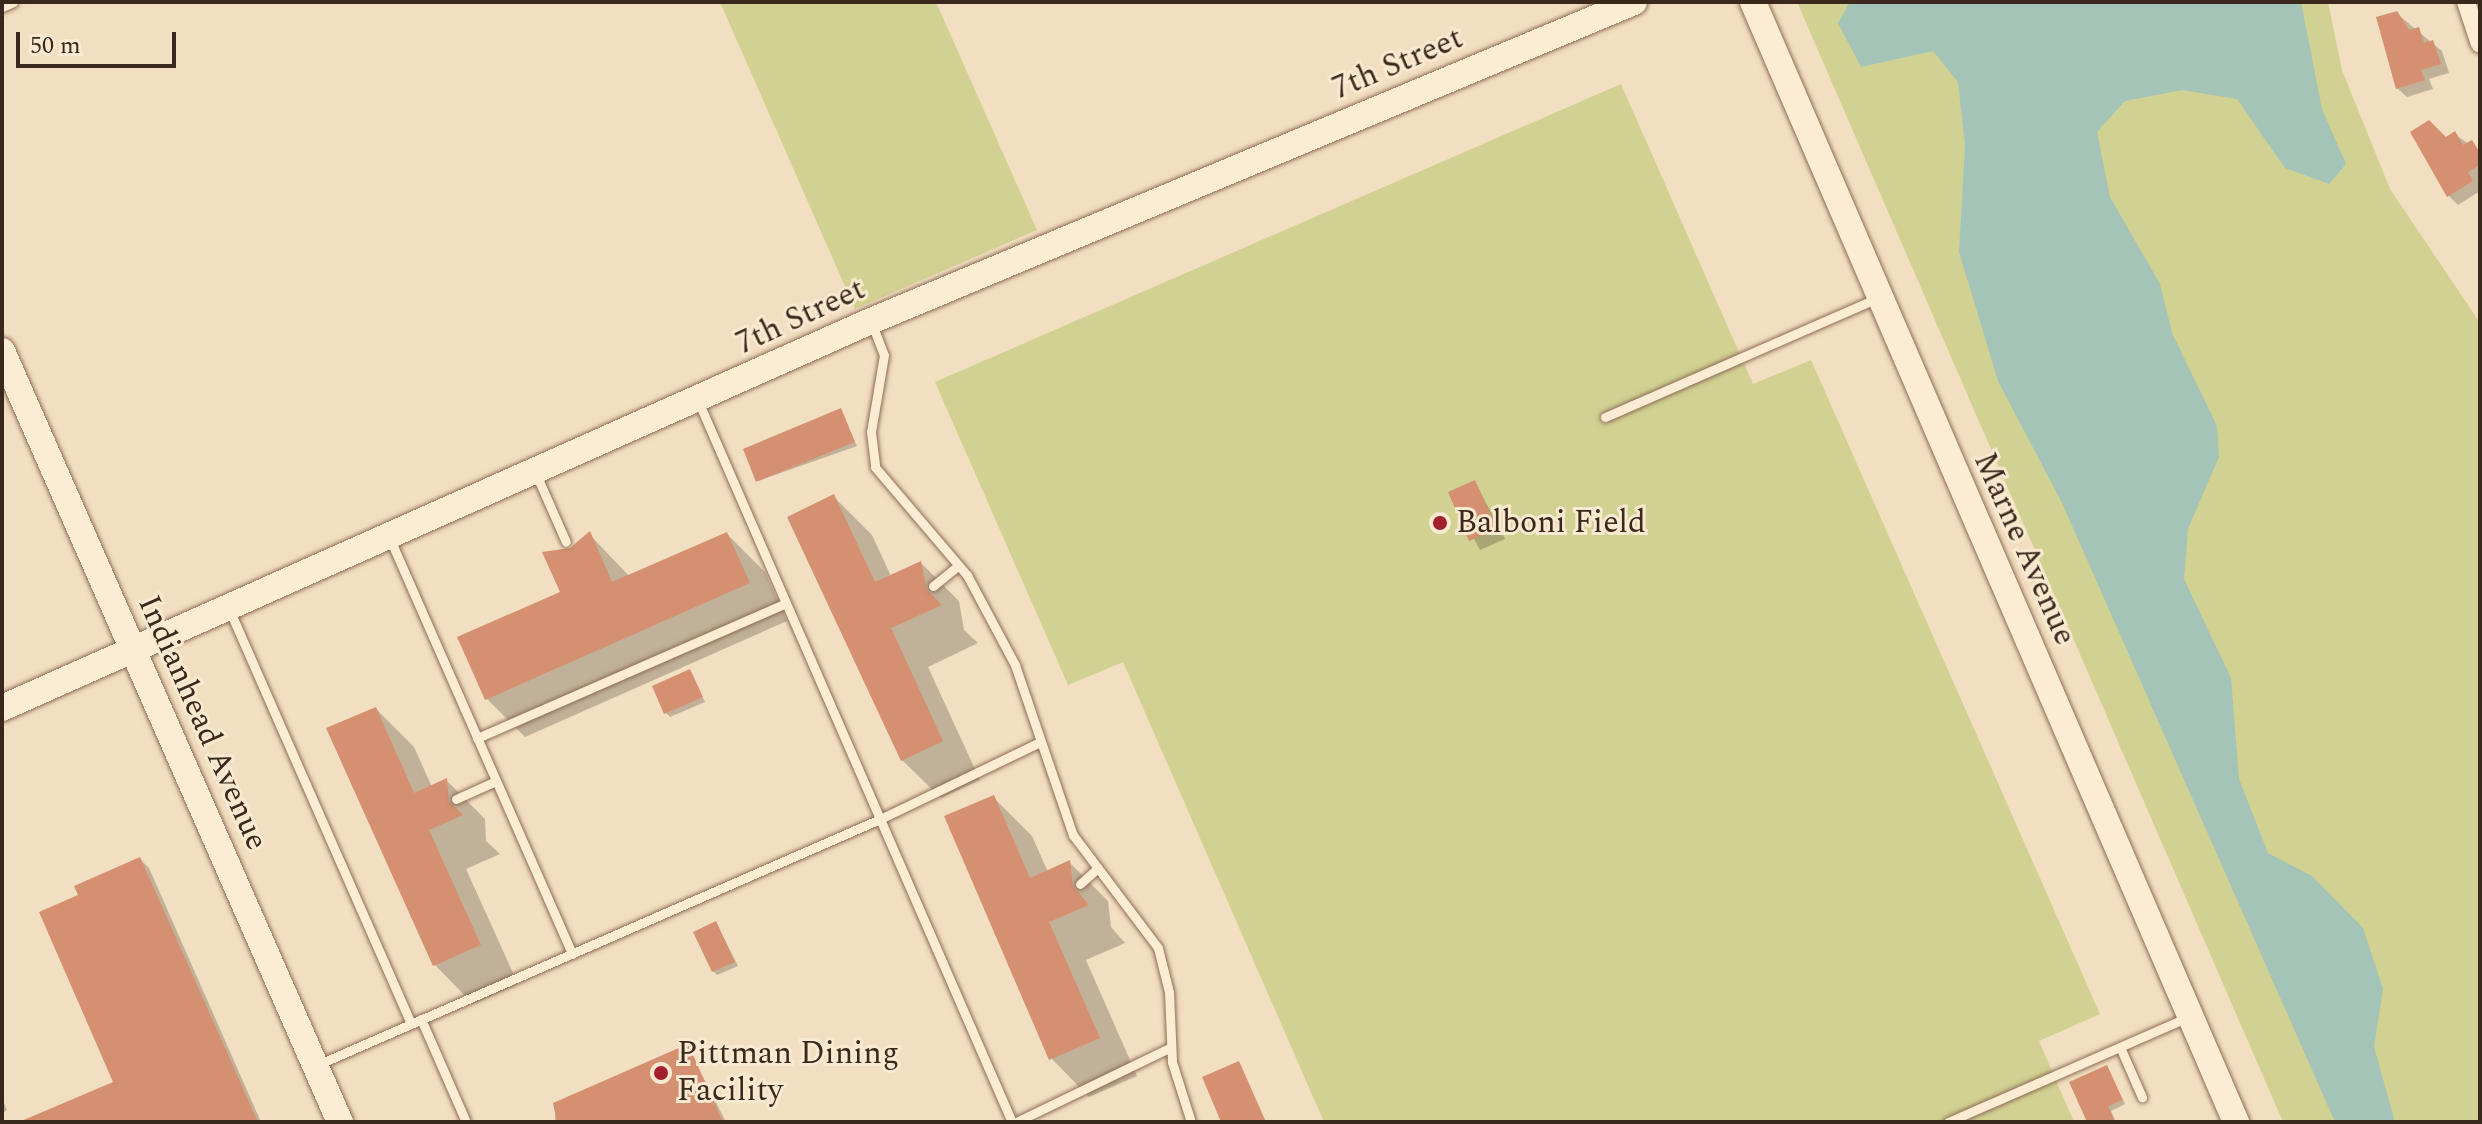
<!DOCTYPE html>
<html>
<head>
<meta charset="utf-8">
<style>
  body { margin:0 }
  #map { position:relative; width:2482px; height:1124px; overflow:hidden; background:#f2dec0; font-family:Spectral,serif }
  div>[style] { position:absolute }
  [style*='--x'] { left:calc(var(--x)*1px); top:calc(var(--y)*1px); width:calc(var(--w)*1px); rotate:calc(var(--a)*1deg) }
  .green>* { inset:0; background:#d1d192 }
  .water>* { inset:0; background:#a3c4b7 }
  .shadow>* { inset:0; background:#0003 }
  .building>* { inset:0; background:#d49071 }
  .roads { filter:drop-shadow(0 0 2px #8d6d56) drop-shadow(0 0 2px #8d6d56) }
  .lane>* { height:9px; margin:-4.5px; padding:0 4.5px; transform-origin:4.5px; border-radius:4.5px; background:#fcecd4 }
  .street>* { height:18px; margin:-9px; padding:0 9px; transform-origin:9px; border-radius:9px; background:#fcecd4 }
  .secondary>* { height:26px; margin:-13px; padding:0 13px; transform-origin:13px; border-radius:13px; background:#fcecd4 }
  .dots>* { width:22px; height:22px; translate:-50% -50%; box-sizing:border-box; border:4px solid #f9e9d0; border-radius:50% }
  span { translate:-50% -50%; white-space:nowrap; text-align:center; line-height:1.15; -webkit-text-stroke:6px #f9e9d0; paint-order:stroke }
  .street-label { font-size:32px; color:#3b281c }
  .poi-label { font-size:32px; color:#3b281c }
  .left { translate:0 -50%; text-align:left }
  .frame { position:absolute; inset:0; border:4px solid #3b281c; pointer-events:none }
  .scale { position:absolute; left:16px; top:32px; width:160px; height:36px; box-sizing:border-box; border:4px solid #3b281c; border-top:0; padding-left:10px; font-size:24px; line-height:28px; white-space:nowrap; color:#3b281c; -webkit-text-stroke:6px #f9e9d0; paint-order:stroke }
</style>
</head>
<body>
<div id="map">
  <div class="green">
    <i style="clip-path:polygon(720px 2px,936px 2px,1037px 230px,855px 309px)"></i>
    <i style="clip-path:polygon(1797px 2px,2328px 2px,2342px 70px,2390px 189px,2480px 323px,2480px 1122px,2283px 1122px)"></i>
    <i style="clip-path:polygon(1621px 84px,1753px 384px,1811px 360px,2100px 1014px,2039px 1041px,2074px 1122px,1324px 1122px,1123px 662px,1068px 685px,935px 382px)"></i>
  </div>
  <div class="water">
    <i style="clip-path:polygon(1850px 2px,2301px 2px,2322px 109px,2346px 164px,2329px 184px,2285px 168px,2237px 99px,2182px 90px,2125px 101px,2097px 132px,2110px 197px,2160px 284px,2172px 333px,2217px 426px,2219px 457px,2188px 529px,2184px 579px,2231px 678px,2239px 779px,2268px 853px,2312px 876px,2363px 928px,2383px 989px,2374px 1047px,2395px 1122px,2335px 1122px,2062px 503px,1998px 381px,1959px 252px,1965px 145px,1958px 82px,1933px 51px,1861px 67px,1838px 23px)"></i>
  </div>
  <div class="shadow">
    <i style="clip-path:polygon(2396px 13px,2442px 51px,2449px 73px,2429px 79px,2433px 89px,2407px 97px,2397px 88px)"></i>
    <i style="clip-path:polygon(2454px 134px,2480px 151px,2480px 191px,2458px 205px,2449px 196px,2446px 139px)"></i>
    <i style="clip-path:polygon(840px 411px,857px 446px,758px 481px)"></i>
    <i style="clip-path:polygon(1475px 482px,1505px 539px,1480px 550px,1450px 493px)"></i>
    <i style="clip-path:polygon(834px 497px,872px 535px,891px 576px,921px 563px,959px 601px,964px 630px,978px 643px,928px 667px,980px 780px,941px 798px,902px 760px)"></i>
    <i style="clip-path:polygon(589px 534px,630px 577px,727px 534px,765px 572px,787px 621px,525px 737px,486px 698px,562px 593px,571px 550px)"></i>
    <i style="clip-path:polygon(690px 672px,705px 702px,670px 717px,666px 713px)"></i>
    <i style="clip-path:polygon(376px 709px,414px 747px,432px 787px,447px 781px,485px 819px,486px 841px,500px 854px,466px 869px,518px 984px,473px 1004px,435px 965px,329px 729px)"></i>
    <i style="clip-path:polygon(993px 797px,1032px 836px,1048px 872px,1070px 863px,1108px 901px,1111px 927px,1125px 943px,1086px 960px,1137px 1076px,1089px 1097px,1051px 1058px)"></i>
    <i style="clip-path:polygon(140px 859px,149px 868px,261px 1122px,24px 1122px,116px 1083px)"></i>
    <i style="clip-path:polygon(716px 923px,738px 966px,717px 975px,713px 971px)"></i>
    <i style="clip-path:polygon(687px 1046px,726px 1122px,555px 1122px,555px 1104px)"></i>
    <i style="clip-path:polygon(2106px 1067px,2125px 1104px,2111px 1111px,2116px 1122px,2089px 1122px)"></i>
    <i style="clip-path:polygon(2px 1099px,7px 1110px,2px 1113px)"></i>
  </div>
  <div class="building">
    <i style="clip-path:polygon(2397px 11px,2409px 30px,2419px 27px,2424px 43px,2433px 40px,2441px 64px,2421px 70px,2425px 80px,2396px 89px,2376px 17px)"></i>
    <i style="clip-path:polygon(2429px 120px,2446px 137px,2455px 131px,2463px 145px,2472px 140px,2480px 153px,2480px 165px,2468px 172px,2473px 181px,2447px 197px,2410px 132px)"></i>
    <i style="clip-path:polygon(841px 408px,855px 442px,756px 482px,743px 449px)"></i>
    <i style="clip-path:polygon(1475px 480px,1497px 529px,1469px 541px,1448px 492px)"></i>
    <i style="clip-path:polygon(834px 494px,875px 582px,921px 561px,927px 590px,942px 605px,891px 628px,943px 741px,901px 761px,787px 517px)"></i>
    <i style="clip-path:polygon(590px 531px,612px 582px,727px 532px,750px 583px,485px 700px,457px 637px,560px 592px,542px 552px,570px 548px)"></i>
    <i style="clip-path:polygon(690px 669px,703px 697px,664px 714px,652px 686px)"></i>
    <i style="clip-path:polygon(376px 707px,414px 793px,447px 778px,449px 801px,463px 815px,429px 830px,481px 945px,433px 966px,326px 728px)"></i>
    <i style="clip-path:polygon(994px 795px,1030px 878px,1070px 860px,1073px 886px,1089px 905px,1049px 922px,1100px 1038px,1049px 1060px,944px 816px)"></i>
    <i style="clip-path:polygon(140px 857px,258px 1122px,19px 1122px,113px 1082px,39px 912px,78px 895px,74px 886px)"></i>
    <i style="clip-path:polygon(716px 921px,735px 962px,712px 972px,693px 932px)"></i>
    <i style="clip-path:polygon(688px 1044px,723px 1122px,557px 1122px,553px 1103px)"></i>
    <i style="clip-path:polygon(1239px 1061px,1266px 1122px,1221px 1122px,1202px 1077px)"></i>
    <i style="clip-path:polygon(2107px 1065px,2123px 1100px,2108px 1106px,2115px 1122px,2087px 1122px,2069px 1082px)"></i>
  </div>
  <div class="roads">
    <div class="lane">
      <i style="--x:2;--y:7;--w:12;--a:-24"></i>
      <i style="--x:872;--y:324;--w:33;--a:69"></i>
      <i style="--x:884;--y:355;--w:78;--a:99.6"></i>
      <i style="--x:871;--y:432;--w:35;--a:83"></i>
      <i style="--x:875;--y:467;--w:142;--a:49.6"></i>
      <i style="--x:967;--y:575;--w:102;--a:61.9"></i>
      <i style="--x:1015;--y:665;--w:180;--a:71.2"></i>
      <i style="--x:1073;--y:835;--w:141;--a:53"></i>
      <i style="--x:1158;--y:948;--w:45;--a:76"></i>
      <i style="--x:1169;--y:992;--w:70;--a:87.5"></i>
      <i style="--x:1172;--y:1062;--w:63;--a:72.4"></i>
      <i style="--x:699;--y:403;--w:784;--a:66.48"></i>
      <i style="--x:1605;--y:417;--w:297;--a:-23.6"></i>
      <i style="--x:536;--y:474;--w:74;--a:66.2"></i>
      <i style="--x:390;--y:539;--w:453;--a:66.3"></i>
      <i style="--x:933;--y:586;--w:33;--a:-39"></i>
      <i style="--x:229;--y:609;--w:453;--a:66.3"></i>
      <i style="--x:477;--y:738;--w:337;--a:-23.6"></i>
      <i style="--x:456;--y:799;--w:44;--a:-24.2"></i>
      <i style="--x:1080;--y:884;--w:24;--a:-42"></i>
      <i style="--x:421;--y:1019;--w:112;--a:66.4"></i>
      <i style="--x:2120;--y:1047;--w:55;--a:66.3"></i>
      <i style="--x:317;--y:1065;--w:614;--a:-23.6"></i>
      <i style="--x:880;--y:819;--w:178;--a:-25.7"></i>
      <i style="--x:1016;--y:1122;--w:172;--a:-25.8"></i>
      <i style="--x:1948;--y:1122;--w:260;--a:-23.6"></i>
    </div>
    <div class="street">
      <i style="--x:2466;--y:2;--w:44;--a:71.6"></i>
    </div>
    <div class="secondary">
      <i style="--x:1753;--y:2;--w:1220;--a:66.67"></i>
      <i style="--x:2;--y:351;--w:842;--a:66.33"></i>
      <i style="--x:2;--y:708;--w:951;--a:-24.01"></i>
      <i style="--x:871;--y:321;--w:827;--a:-22.69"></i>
    </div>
  </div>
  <div class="dots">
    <i style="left:1440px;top:523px;background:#a21f2e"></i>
    <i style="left:661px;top:1073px;background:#a21f2e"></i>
  </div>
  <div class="street-label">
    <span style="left:1398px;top:64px;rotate:-23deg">7th Street</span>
    <span style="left:801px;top:317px;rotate:-25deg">7th Street</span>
    <span style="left:2024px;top:549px;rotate:66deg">Marne Avenue</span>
    <span style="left:202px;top:723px;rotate:66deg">Indianhead Avenue</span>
  </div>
  <div class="poi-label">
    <span class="left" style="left:1456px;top:523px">Balboni Field</span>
    <span class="left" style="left:677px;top:1073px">Pittman Dining<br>Facility</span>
  </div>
  <div class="frame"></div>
  <div class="scale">50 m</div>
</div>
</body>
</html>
